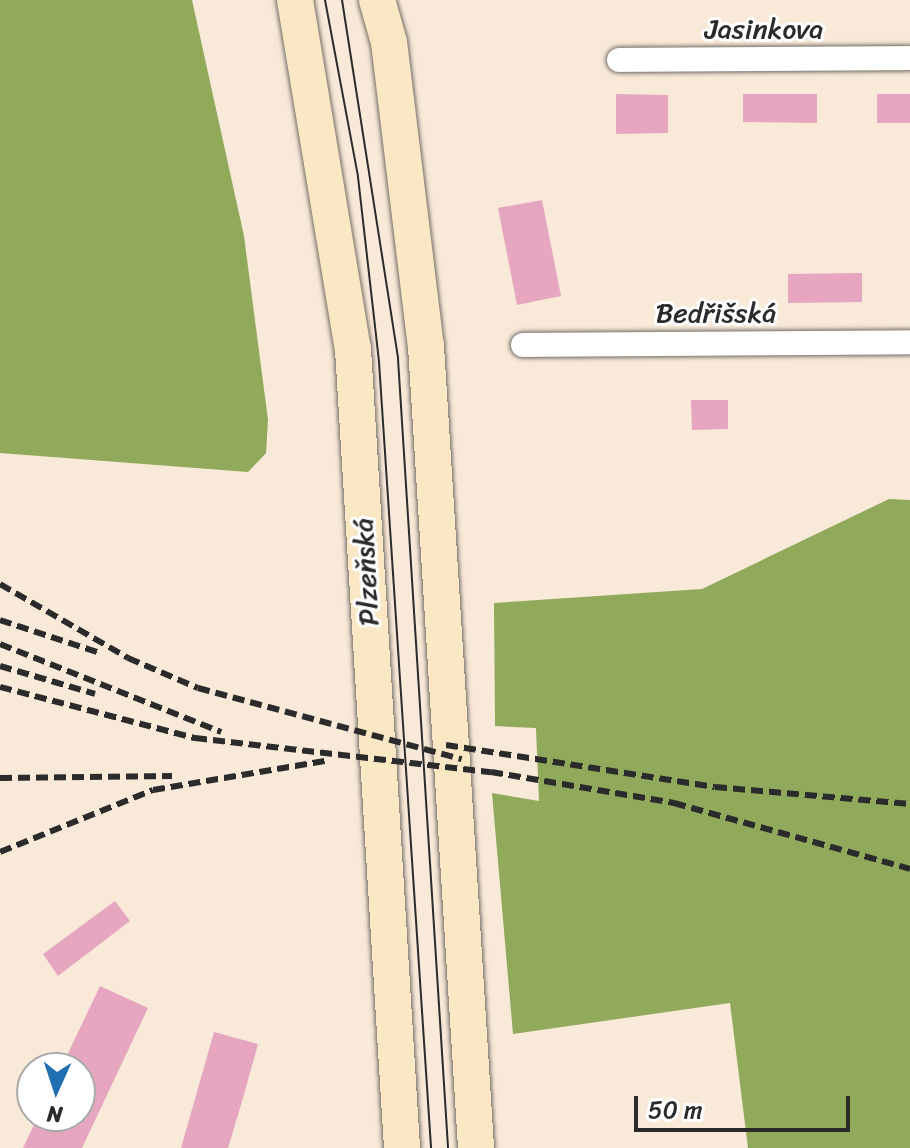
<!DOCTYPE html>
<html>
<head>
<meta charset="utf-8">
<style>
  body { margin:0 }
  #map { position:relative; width:910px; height:1148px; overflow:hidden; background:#f9e9d8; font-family:Sriracha,sans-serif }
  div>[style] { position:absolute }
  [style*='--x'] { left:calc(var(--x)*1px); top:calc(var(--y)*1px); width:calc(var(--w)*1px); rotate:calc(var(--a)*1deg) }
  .forest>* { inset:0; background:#90a95a }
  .building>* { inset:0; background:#e6a6bf }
  .roads { filter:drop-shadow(0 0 2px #736e68) drop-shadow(0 0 2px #736e68) }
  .minor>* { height:24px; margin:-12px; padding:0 12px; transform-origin:12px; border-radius:12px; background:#fff }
  .secondary>* { height:36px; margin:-18px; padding:0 18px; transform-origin:18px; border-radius:18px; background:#fae7c3 }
  .tram>* { height:2px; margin:-1px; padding:0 1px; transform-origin:1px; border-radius:1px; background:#2b2b2b }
  .rail>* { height:6px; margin-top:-3px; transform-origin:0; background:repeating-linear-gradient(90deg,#2b2b2b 0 12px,transparent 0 18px) }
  span { translate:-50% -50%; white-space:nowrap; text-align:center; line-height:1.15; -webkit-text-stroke:6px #fff; paint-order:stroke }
  .street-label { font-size:28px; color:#2b2b2b }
  .north { position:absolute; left:16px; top:1052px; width:80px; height:80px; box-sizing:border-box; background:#fff; border:2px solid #aaa; border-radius:50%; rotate:183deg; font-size:22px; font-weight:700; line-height:32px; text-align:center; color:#2b2b2b }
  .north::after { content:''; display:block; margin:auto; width:28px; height:36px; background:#1f6fb2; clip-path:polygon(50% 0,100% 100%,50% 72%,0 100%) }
  .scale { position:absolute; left:634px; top:1096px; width:216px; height:36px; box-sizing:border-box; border:4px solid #2b2b2b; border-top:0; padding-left:10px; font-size:24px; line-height:28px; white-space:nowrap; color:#2b2b2b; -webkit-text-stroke:6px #fff; paint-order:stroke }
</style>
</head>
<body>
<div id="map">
  <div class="forest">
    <i style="clip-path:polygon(0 0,192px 0,244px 236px,268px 420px,266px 453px,248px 472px,0 453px)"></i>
    <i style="clip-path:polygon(889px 499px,910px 500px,910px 1148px,748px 1148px,730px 1003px,513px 1034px,492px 793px,539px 801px,536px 728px,495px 726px,494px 603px,702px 589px)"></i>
  </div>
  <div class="building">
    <i style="clip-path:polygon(616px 94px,668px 95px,668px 133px,616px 134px)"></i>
    <i style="clip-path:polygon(743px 94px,817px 94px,817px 123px,743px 122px)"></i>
    <i style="clip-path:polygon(877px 94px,910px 94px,910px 123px,877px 123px)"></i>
    <i style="clip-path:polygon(542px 200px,561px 296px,517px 305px,498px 208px)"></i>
    <i style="clip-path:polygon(862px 273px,862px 302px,788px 303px,788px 274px)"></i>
    <i style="clip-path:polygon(691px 400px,728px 400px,728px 429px,692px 430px)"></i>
    <i style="clip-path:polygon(115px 901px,130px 921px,58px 976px,43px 954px)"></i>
    <i style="clip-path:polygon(100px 986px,148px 1008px,82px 1148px,23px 1148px,38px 1116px,80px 1116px,80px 1068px,61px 1068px)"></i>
    <i style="clip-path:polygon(214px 1032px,258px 1044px,243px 1098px,228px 1148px,181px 1148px)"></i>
  </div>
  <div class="roads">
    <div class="minor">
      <i style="--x:619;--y:60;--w:291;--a:-0.4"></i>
      <i style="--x:523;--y:345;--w:387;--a:-0.4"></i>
    </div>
    <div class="secondary">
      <i style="--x:295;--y:0;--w:354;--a:80.6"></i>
      <i style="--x:353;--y:349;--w:801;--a:86.49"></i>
      <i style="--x:377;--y:0;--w:44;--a:74.1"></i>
      <i style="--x:389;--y:42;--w:306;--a:83.1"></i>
      <i style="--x:426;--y:346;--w:804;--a:86.43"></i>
    </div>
  </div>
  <div class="tram">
    <i style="--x:325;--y:0;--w:180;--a:79.4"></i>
    <i style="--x:358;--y:177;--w:186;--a:83.5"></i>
    <i style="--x:379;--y:362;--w:788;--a:86.21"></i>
    <i style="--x:342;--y:0;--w:363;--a:81.1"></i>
    <i style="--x:398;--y:359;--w:791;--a:86.37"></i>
  </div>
  <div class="rail">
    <i style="--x:0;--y:584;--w:148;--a:30"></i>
    <i style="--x:128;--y:658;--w:76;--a:23.2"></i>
    <i style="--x:198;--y:688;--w:273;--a:15.1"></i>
    <i style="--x:0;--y:620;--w:105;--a:18.3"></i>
    <i style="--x:0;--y:644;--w:238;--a:21.7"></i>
    <i style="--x:0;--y:666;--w:99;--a:16.4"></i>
    <i style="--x:0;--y:687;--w:202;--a:14.7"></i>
    <i style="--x:195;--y:738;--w:298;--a:6.6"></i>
    <i style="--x:491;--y:772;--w:186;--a:9.6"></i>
    <i style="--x:674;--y:803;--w:245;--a:15.6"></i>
    <i style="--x:446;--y:745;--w:272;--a:8.9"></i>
    <i style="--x:715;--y:787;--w:196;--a:5"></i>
    <i style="--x:0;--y:778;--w:172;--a:-0.7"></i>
    <i style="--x:0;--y:852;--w:165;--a:-22.1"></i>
    <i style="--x:153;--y:790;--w:174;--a:-9.6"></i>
  </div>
  <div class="street-label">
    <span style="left:764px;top:29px">Jasinkova</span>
    <span style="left:716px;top:313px">Bedřišská</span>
    <span style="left:366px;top:572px;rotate:-93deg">Plzeňská</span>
  </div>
  <div class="north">N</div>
  <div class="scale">50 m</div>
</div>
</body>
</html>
